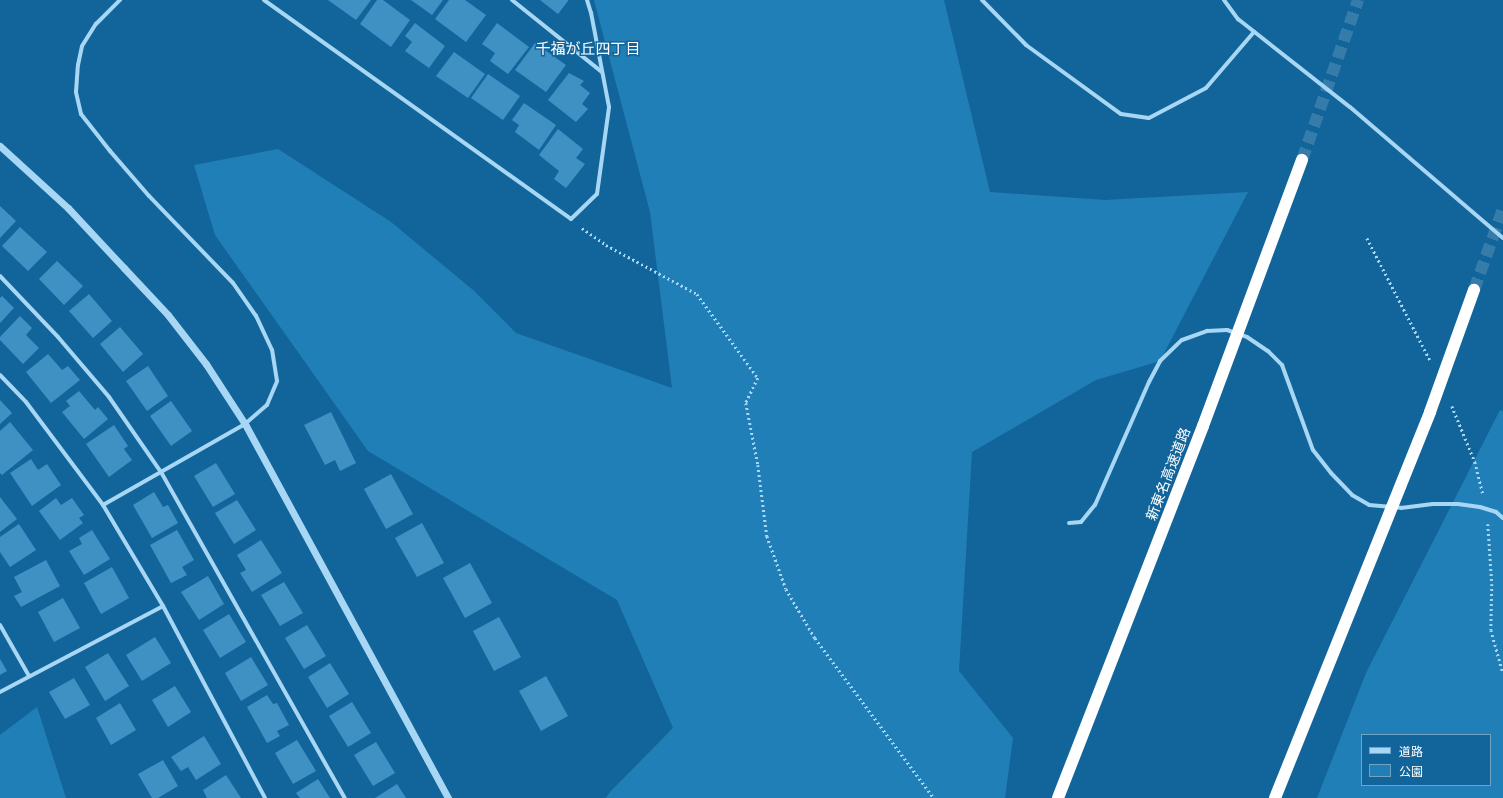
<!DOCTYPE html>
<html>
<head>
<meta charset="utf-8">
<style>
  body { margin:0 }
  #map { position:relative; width:1503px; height:798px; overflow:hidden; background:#12659b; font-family:Raleway,"Noto Sans JP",sans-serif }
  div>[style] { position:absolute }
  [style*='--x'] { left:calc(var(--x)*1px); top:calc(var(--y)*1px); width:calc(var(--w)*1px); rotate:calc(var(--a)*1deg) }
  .green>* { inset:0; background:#217fb8 }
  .building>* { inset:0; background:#3f91c4 }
  .motorway-tunnel>* { height:12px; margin-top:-6px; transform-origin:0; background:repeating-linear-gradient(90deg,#367caa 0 12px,transparent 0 18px) }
  .path>* { height:2.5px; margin-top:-1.25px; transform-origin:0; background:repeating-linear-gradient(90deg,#a7d7f4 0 2px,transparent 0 5px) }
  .minor>* { height:4px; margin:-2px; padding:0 2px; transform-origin:2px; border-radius:2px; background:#a7d7f4 }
  .tertiary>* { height:7px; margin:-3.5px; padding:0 3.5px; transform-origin:3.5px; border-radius:3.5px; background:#a7d7f4 }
  .motorway>* { height:12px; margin:-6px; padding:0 6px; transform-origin:6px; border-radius:6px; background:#fff }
  span { translate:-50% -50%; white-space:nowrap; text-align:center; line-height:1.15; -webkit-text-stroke:3px #12659b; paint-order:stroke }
  .street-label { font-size:14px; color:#fff }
  .neighbourhood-label { font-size:15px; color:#fff }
  .legend { position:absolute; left:1361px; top:734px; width:130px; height:52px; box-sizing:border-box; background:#12659b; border:1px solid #71a3c3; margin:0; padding:5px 7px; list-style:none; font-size:12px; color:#fff }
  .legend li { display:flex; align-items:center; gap:8px; height:20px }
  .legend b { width:20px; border:1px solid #71a3c3 }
</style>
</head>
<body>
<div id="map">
  <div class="green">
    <i style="clip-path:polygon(594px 0,944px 0,990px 192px,1105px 200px,1248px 192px,1160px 361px,1096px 380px,972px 452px,959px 671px,1013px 738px,1005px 798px,606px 798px,610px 792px,673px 728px,617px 600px,368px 451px,215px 235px,194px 165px,278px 149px,391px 222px,473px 290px,516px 333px,672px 388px,650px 212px)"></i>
    <i style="clip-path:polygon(evenodd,1500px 410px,1503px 411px,1503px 798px,1317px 798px,1366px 673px,1500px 410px,1362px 735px,1490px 735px,1490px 785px,1362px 785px,1362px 735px)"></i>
    <i style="clip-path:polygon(37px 707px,66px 798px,0 798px,0 735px)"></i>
  </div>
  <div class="building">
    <i style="clip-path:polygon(328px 0,371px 0,356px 20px)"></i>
    <i style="clip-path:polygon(377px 0,383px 0,410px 20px,391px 47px,360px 24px)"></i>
    <i style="clip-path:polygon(411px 0,443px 0,432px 15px)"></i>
    <i style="clip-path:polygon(449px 0,465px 0,486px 15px,466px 42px,435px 19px)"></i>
    <i style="clip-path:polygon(540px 0,568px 0,568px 1px,558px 14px)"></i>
    <i style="clip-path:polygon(415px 23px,445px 46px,429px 68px,405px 51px,412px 42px,405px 36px)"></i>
    <i style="clip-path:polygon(497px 23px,529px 47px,508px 74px,490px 61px,495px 53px,482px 44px)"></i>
    <i style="clip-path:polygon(535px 43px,566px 65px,546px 92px,515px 70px)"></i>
    <i style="clip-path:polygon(454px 52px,485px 74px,468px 98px,436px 76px)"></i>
    <i style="clip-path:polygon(569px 73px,584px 81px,580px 85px,590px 93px,582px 104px,588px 109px,576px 122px,548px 100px)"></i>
    <i style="clip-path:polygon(488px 74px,520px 96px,503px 120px,471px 98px)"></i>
    <i style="clip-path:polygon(524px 103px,556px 125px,539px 150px,515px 132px,519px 125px,512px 120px)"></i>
    <i style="clip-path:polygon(558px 129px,583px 149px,576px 158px,585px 164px,566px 188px,554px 179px,559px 171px,539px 155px)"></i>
    <i style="clip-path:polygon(0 206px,16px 221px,0 238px)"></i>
    <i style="clip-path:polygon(20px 227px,47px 252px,28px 271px,2px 246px)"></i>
    <i style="clip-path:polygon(57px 261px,83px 286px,64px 305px,39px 279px)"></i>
    <i style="clip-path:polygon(89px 294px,112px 321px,93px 338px,69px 311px)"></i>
    <i style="clip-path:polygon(2px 296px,14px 308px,0 323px,0 298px)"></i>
    <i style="clip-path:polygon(20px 316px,32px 328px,26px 335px,39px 348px,23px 364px,0 340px,0 337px)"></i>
    <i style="clip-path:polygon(120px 327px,143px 354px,123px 372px,100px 344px)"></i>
    <i style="clip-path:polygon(48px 354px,62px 370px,68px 366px,80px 380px,51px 403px,26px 372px)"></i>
    <i style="clip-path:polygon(148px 366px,168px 396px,147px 411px,126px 381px)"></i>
    <i style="clip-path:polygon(79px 391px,95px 410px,98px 407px,108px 419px,84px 439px,62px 412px,70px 406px,66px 401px)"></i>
    <i style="clip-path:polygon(0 400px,12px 413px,0 424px)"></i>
    <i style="clip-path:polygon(171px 401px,192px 431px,171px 446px,150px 416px)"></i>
    <i style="clip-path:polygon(331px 412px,356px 463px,340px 471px,335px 460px,325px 465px,304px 425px)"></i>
    <i style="clip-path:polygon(10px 422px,33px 450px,2px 475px,0 473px,0 431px)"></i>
    <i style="clip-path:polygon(114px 425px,128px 446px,124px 449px,132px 460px,109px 477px,86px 444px)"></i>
    <i style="clip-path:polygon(31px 459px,38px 470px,47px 464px,61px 485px,32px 506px,10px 473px)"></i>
    <i style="clip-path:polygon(216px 463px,235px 494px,213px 507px,194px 476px)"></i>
    <i style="clip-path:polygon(391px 474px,413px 514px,386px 529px,364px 489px)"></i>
    <i style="clip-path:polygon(154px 492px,163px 507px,168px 505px,178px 523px,152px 538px,133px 505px)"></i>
    <i style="clip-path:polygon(0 497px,17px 519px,0 532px)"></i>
    <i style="clip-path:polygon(56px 498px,61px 505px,72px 498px,84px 515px,79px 518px,83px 523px,60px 540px,39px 511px)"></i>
    <i style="clip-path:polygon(237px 500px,256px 530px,234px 544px,215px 513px)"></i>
    <i style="clip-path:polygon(422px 523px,444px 563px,417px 577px,395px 538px)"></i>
    <i style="clip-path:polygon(19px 524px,36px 550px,10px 567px,0 552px,0 537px)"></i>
    <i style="clip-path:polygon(92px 530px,110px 559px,84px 575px,69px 551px,82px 544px,79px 538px)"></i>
    <i style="clip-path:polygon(177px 530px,194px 560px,182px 567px,187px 575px,171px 583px,150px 545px)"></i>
    <i style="clip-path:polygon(261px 540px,282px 573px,252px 592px,240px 573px,246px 570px,237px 555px)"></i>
    <i style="clip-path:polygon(46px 560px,60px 586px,21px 607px,14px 596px,22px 592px,14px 577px)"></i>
    <i style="clip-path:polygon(470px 563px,492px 603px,465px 618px,443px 578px)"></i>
    <i style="clip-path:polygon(112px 567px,129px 598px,101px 614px,84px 583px)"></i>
    <i style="clip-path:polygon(208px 576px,224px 604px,199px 620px,181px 592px)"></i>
    <i style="clip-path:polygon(284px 582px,303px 613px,280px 626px,261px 595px)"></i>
    <i style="clip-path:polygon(63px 598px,80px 628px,54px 642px,38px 612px)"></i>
    <i style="clip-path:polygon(229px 614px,246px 642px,220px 658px,203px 630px)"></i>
    <i style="clip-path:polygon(499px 617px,521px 657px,494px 671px,473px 631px)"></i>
    <i style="clip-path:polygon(307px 625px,326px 656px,304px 669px,285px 638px)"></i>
    <i style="clip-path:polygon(155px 637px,171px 663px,142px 681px,126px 655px)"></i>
    <i style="clip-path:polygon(108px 653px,129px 686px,105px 701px,85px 667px)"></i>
    <i style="clip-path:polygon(251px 657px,268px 685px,241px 701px,225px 673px)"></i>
    <i style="clip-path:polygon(0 659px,7px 671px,0 675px)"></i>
    <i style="clip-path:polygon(330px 663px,349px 694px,327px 708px,308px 677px)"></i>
    <i style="clip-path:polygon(546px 676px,568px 716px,541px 731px,519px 691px)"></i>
    <i style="clip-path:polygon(74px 678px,90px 705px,65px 719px,49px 692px)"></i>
    <i style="clip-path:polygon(175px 686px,191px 712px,168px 727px,152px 700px)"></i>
    <i style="clip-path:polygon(267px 695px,273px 704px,277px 703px,289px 725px,277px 731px,280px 736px,267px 743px,247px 707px)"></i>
    <i style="clip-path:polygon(352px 702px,371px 733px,348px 747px,329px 716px)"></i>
    <i style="clip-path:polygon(120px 703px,136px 730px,111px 745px,96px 718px)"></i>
    <i style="clip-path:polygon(204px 736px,221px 764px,196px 780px,188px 767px,181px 771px,171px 757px)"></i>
    <i style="clip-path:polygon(297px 740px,316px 771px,293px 784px,275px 753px)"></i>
    <i style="clip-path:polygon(376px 742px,395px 773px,373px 786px,354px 755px)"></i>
    <i style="clip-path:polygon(163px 760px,178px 786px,158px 798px,152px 798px,138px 774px)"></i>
    <i style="clip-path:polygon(226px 775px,241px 798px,207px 798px,203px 790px)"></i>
    <i style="clip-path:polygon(318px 779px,330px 798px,300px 798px,296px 793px)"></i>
    <i style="clip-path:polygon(397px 784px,406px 798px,375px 798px)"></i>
  </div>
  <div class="motorway-tunnel">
    <i style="--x:1302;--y:160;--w:170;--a:-70.7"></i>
    <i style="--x:1474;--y:290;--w:86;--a:-70.3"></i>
  </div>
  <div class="path">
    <i style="--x:582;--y:228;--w:29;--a:35"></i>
    <i style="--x:606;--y:245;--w:103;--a:28.3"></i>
    <i style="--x:697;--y:294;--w:104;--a:54"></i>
    <i style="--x:758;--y:378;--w:28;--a:116"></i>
    <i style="--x:746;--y:403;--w:63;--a:79"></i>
    <i style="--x:758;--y:465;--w:72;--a:82.8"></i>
    <i style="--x:767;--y:536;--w:56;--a:70.3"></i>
    <i style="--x:786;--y:589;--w:57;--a:59.4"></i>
    <i style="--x:815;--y:638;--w:199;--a:53.4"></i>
    <i style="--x:1367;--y:238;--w:137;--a:62.7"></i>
    <i style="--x:1452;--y:406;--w:61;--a:67.7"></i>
    <i style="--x:1475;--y:462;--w:32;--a:76"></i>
    <i style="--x:1488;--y:524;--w:60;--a:86.2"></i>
    <i style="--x:1492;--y:584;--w:46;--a:91.2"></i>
    <i style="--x:1491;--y:630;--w:45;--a:74.4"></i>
  </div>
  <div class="minor">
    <i style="--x:264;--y:0;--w:377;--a:35.5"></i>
    <i style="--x:571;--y:219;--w:36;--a:-44"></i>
    <i style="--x:597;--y:194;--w:88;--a:-82.1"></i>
    <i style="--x:609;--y:107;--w:96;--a:-100.8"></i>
    <i style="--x:591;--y:13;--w:14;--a:-107"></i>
    <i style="--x:512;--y:0;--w:115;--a:38.7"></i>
    <i style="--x:982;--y:0;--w:63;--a:45.6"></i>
    <i style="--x:1026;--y:45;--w:117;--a:36"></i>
    <i style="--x:1121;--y:114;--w:28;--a:8"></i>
    <i style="--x:1149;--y:118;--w:64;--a:-27.8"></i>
    <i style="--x:1206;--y:88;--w:74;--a:-49.4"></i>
    <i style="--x:1224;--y:0;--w:24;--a:54"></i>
    <i style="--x:1238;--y:19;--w:142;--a:38.2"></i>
    <i style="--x:1350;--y:107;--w:201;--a:40.6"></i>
    <i style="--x:0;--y:276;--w:84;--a:46.4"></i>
    <i style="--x:58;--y:337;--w:79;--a:49.6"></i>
    <i style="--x:109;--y:397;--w:91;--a:55.3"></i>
    <i style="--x:161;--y:472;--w:374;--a:60.6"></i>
    <i style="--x:0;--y:375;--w:37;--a:46"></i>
    <i style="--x:26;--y:402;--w:129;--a:53.2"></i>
    <i style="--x:103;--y:505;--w:117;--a:59.3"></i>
    <i style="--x:163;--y:606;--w:217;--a:62"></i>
    <i style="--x:103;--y:505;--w:163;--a:-29.7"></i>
    <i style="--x:245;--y:424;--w:29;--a:-41"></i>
    <i style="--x:267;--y:405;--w:26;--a:-67"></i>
    <i style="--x:277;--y:381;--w:31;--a:-99"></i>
    <i style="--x:272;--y:350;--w:38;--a:-115"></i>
    <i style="--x:256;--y:316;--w:40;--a:-124.9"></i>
    <i style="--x:233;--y:283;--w:121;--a:-134"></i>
    <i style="--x:149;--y:196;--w:60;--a:-130.9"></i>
    <i style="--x:110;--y:151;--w:47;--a:-128.1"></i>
    <i style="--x:81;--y:114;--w:23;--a:-103"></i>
    <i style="--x:76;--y:92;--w:27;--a:-86"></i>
    <i style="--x:78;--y:65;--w:19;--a:-78"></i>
    <i style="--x:82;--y:46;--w:26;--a:-58"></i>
    <i style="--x:96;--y:24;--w:34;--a:-45"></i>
    <i style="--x:1069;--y:523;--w:12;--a:-5"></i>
    <i style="--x:1081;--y:522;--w:22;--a:-51"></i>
    <i style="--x:1095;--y:505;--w:134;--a:-66.3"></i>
    <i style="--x:1149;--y:382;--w:24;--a:-62"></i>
    <i style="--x:1160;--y:361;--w:30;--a:-44"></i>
    <i style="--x:1182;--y:340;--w:27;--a:-20"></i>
    <i style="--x:1207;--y:331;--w:20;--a:-3"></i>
    <i style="--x:1227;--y:330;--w:21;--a:19"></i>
    <i style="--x:1247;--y:337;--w:25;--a:34"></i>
    <i style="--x:1268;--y:351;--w:20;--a:45"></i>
    <i style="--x:1282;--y:365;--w:90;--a:70"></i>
    <i style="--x:1313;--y:450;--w:29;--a:52"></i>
    <i style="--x:1331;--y:473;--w:30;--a:46"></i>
    <i style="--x:1352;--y:495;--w:20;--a:30"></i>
    <i style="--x:1369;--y:505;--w:32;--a:5"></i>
    <i style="--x:1401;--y:508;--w:32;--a:-7"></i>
    <i style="--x:1433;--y:504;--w:25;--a:0"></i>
    <i style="--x:1458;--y:504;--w:22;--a:8"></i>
    <i style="--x:1480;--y:507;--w:17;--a:17"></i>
    <i style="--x:1496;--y:512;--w:9;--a:41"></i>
    <i style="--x:0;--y:625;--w:59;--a:60.4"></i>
    <i style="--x:0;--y:692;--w:184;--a:-27.8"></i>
  </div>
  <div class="tertiary">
    <i style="--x:0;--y:146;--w:92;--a:42.4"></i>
    <i style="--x:68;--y:208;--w:82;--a:47"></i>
    <i style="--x:124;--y:268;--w:64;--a:46.9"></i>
    <i style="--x:168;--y:315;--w:62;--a:52.2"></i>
    <i style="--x:206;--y:364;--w:72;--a:57"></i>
    <i style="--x:245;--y:424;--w:426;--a:61.5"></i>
  </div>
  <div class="motorway">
    <i style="--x:1058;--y:798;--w:399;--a:-68.7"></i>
    <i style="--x:1203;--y:426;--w:284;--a:-69.6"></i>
    <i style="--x:1275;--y:798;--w:416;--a:-68.1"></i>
    <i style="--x:1430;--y:412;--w:130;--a:-70.2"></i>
  </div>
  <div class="street-label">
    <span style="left:1168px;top:474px;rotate:-69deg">新東名高速道路</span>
  </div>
  <div class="neighbourhood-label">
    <span style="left:588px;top:50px">千福が丘四丁目</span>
  </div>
  <ul class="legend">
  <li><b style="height:5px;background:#a7d7f4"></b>道路</li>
  <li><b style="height:11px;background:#217fb8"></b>公園</li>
  </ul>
</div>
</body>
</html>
